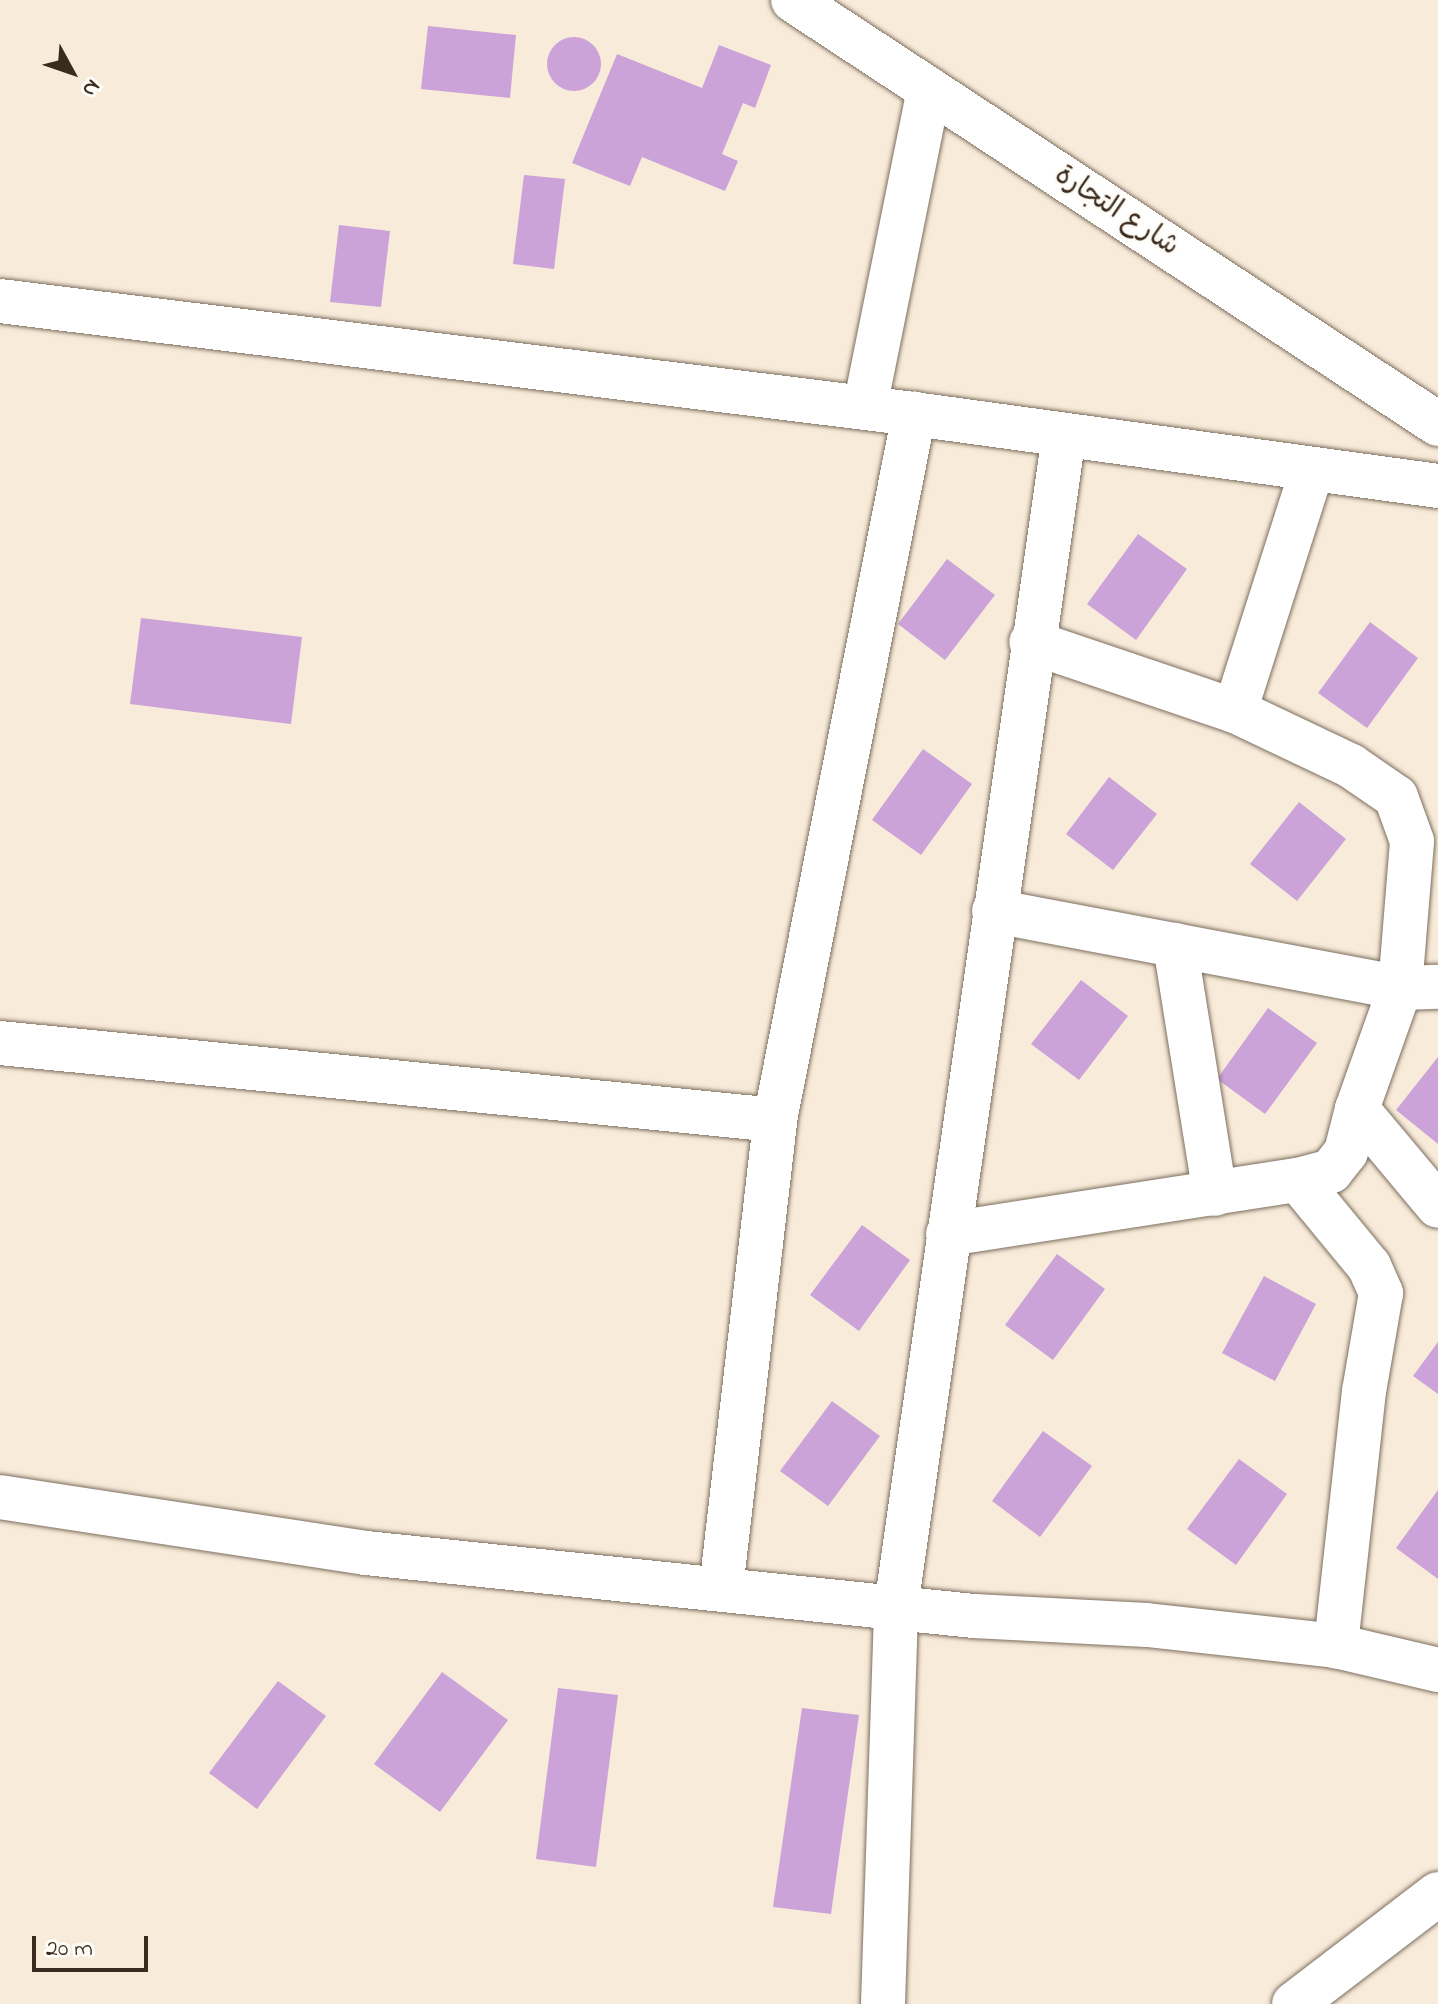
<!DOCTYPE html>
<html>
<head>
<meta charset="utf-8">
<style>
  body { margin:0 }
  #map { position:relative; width:1438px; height:2004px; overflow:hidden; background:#f8ebd9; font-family:"Indie Flower","Playpen Sans Arabic",sans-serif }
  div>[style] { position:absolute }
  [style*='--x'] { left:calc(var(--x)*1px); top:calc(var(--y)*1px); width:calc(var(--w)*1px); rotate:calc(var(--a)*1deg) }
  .building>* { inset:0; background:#cba3d9 }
  .round { border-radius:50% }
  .roads { filter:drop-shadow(0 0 2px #7d6e5f) drop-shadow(0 0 2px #7d6e5f) }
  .minor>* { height:44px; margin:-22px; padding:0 22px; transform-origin:22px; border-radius:22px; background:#fff }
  span { translate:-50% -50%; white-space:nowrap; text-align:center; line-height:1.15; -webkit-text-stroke:6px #fdfcf7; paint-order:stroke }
  .street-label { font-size:28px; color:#3b2a1e }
  .north { position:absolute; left:32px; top:32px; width:80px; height:80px; -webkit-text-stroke:6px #fdfcf7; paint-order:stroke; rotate:130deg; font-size:22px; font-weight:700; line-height:32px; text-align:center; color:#3b2a1e }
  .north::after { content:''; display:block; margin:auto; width:28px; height:36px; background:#3b2a1e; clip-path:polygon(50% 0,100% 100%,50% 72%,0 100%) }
  .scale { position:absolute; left:32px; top:1936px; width:116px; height:36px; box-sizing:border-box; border:4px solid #3b2a1e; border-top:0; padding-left:10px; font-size:24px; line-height:28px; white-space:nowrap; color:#3b2a1e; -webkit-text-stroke:6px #fdfcf7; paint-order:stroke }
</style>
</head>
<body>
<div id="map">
  <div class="building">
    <i style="clip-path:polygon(428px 26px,516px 35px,510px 98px,421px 89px)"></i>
    <i class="round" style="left:547px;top:37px;width:54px;height:54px"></i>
    <i style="clip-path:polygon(719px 45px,771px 65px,755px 108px,743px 103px,722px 154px,738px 161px,725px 191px,642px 157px,630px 186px,572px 163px,617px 54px,702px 88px)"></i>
    <i style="clip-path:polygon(524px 175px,565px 179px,554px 269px,513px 264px)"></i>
    <i style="clip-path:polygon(339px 225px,390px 231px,381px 307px,330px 302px)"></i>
    <i style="clip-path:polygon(1138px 534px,1187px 569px,1136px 640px,1087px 604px)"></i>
    <i style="clip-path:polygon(947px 559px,995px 595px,945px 660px,898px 624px)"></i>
    <i style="clip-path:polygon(141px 618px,302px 637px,291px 724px,130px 704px)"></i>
    <i style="clip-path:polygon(1370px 622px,1418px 658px,1367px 728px,1318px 693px)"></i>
    <i style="clip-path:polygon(923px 749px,972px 784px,921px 855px,872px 820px)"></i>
    <i style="clip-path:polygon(1109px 777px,1157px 814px,1113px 870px,1066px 834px)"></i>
    <i style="clip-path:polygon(1299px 802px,1346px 839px,1297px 901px,1250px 864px)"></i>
    <i style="clip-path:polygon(1081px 980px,1128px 1016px,1079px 1080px,1031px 1044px)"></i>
    <i style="clip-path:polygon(1268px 1008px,1317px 1043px,1265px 1114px,1217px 1079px)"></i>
    <i style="clip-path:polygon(1438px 1057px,1438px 1144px,1396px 1110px)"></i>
    <i style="clip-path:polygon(862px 1225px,910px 1260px,859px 1331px,810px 1295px)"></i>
    <i style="clip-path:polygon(1057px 1254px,1105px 1289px,1053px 1360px,1005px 1325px)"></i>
    <i style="clip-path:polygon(1264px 1276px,1316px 1304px,1275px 1381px,1222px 1353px)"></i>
    <i style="clip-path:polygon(1438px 1342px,1438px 1394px,1413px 1376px)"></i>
    <i style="clip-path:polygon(832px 1401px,880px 1436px,828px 1506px,780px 1471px)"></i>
    <i style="clip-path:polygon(1043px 1431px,1092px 1466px,1040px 1537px,992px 1501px)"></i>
    <i style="clip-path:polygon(1239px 1459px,1287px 1494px,1236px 1565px,1187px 1529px)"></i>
    <i style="clip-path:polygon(1438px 1490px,1438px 1579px,1396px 1548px)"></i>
    <i style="clip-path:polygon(442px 1672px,508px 1720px,440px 1812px,374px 1764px)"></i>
    <i style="clip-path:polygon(278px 1681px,326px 1716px,257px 1809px,209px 1773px)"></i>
    <i style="clip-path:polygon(558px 1688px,618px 1695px,596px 1867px,536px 1859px)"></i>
    <i style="clip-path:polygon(802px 1708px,859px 1715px,831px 1914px,773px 1907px)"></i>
  </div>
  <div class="roads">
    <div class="minor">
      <i style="--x:793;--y:0;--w:772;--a:33.32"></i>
      <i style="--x:0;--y:301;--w:921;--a:7.05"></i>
      <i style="--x:914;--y:414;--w:529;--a:7.82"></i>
      <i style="--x:865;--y:407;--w:324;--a:-78.6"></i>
      <i style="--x:1235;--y:711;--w:254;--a:-72.3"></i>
      <i style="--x:994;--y:911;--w:413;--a:10.7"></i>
      <i style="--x:1400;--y:988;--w:38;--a:-2"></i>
      <i style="--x:1175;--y:945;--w:252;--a:80.9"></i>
      <i style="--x:0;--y:1043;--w:779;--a:5.67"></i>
      <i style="--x:1357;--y:1109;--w:126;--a:50.1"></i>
      <i style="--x:1298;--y:1180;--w:112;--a:50.5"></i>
      <i style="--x:1369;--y:1266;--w:30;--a:66"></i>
      <i style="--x:1381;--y:1293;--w:99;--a:99.8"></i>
      <i style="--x:1364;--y:1391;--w:257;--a:96.3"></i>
      <i style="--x:948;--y:1234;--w:354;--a:-8.8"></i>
      <i style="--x:1298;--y:1180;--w:34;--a:-15"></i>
      <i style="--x:1331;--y:1171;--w:24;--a:-52"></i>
      <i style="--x:1346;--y:1152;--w:44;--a:-75.7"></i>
      <i style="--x:1357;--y:1109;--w:128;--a:-70.4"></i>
      <i style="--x:1400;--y:988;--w:147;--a:-85.3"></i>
      <i style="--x:1412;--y:841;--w:47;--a:-110"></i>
      <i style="--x:1396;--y:797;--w:55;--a:-145.4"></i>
      <i style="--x:1351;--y:766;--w:128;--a:-154.6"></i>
      <i style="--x:1235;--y:711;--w:215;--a:-161.3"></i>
      <i style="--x:0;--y:1497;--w:370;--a:8.7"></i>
      <i style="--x:366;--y:1553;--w:611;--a:5.92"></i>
      <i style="--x:974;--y:1616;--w:173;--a:3"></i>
      <i style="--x:1147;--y:1625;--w:190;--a:6.3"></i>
      <i style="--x:1336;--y:1646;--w:105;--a:13.2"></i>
      <i style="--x:721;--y:1589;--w:472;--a:-83.4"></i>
      <i style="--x:775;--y:1120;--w:720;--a:-78.86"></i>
      <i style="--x:883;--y:2004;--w:397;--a:-88.1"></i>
      <i style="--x:896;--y:1607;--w:1184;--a:-81.84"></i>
      <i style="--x:1294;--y:2004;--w:181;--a:-37.4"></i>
    </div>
  </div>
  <div class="street-label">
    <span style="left:1116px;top:212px;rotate:33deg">شارع التجارة</span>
  </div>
  <div class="north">N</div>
  <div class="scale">20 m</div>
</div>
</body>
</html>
